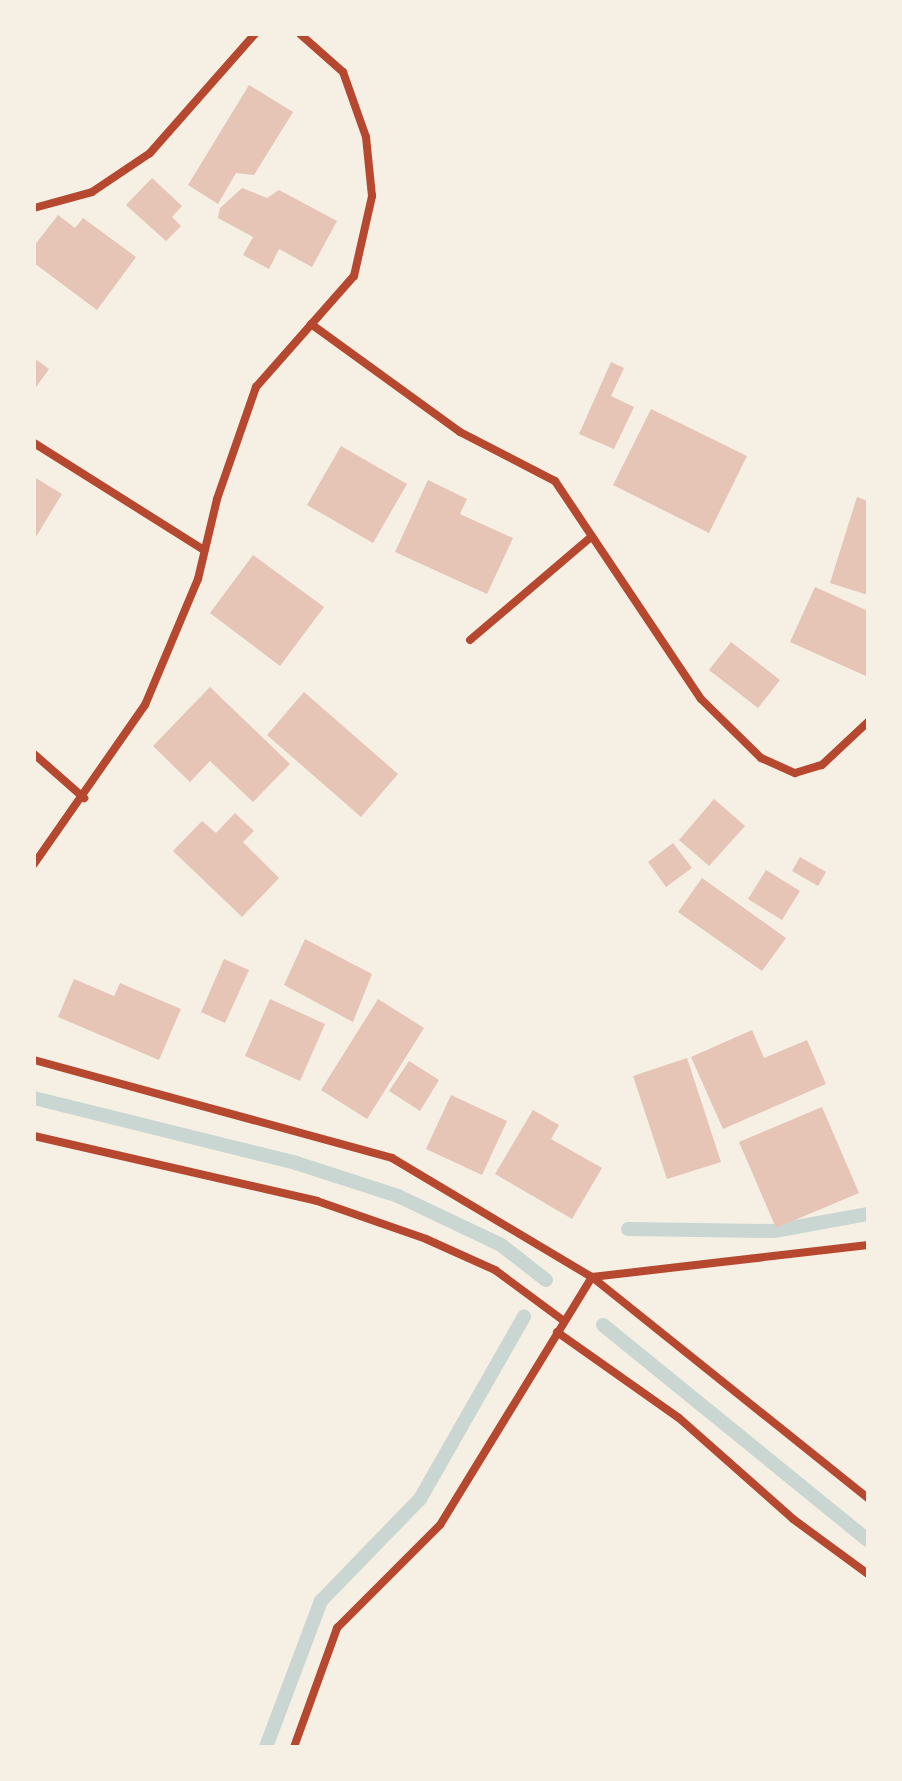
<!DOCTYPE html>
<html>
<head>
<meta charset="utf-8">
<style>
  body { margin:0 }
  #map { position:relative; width:902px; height:1781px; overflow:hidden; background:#f6efe4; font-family:"Exo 2",sans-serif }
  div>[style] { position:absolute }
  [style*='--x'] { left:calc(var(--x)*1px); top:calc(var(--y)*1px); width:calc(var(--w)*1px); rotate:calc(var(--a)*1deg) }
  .stream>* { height:14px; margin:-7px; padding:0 7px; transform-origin:7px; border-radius:7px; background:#c9d6d2 }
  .building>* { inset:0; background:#e6c5b7 }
  .minor>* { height:8px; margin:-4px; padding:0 4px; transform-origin:4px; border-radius:4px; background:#b5482f }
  span { translate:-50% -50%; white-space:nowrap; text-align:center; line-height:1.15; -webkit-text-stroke:8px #f6efe4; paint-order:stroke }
  .frame { position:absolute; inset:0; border:36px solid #f6efe4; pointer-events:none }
</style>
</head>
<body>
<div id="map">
  <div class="stream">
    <i style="--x:34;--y:1098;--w:270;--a:13.9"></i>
    <i style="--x:296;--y:1163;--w:107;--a:17.9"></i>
    <i style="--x:398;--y:1196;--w:114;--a:25.4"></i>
    <i style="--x:501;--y:1245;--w:57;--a:37.9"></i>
    <i style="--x:628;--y:1229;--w:146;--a:0.8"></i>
    <i style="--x:774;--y:1231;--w:96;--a:-10.3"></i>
    <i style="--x:603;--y:1325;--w:341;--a:39.1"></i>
    <i style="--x:266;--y:1747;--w:156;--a:-69.4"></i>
    <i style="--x:321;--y:1601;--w:142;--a:-45.9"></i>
    <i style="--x:420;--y:1499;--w:210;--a:-60.3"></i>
  </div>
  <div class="building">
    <i style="clip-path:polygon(249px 85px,293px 112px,254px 175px,236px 173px,218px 204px,188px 185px)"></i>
    <i style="clip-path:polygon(152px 178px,182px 206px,172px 217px,181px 226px,166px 241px,126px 205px)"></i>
    <i style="clip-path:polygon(242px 188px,267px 198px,279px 190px,337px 221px,312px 267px,279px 249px,269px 269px,243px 255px,253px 237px,218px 218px,220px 208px)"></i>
    <i style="clip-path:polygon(58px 215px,75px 228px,83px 218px,136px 257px,97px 310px,34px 263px,34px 246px)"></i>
    <i style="clip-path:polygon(34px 358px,49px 369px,34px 390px)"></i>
    <i style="clip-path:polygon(611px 362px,624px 368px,611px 396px,634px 407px,614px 449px,579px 434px)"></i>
    <i style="clip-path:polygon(651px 409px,747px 456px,709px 533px,613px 485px)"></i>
    <i style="clip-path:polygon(341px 446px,407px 484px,373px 543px,307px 505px)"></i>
    <i style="clip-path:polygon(34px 477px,62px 494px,34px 540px)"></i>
    <i style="clip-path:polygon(428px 480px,467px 499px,460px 514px,513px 538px,487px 594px,395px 552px)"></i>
    <i style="clip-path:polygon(857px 497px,868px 501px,868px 595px,830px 583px)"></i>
    <i style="clip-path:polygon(253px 555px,324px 607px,280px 666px,210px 613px)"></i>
    <i style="clip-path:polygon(815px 587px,868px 611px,868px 677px,790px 642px)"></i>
    <i style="clip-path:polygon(731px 642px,780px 680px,758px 708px,709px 670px)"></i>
    <i style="clip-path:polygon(210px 687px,290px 764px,253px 802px,210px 761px,190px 782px,153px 746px)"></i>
    <i style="clip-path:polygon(304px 692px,398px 774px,361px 817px,267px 735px)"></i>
    <i style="clip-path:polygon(714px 799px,745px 826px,709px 866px,679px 840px)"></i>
    <i style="clip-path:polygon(235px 813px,254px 831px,243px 842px,279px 878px,242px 917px,173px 851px,202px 821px,216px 833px)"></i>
    <i style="clip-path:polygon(673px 843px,692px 868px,666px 887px,648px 862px)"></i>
    <i style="clip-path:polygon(800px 857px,826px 872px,818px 886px,792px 871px)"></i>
    <i style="clip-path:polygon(766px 870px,800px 891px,782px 920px,748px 899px)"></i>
    <i style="clip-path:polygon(702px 878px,786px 938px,762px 971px,678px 912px)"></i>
    <i style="clip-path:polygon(305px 939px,372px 974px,353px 1022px,284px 985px)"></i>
    <i style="clip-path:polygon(224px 959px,249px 970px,225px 1023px,201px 1012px)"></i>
    <i style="clip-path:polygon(74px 979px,114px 996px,120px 983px,181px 1009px,159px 1060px,58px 1017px)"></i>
    <i style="clip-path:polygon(270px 999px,325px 1024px,300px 1081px,245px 1056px)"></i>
    <i style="clip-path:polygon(378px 999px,424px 1028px,367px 1119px,321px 1090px)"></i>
    <i style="clip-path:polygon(752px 1030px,764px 1058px,807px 1040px,826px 1084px,723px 1129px,691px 1057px)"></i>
    <i style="clip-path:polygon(687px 1058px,721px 1162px,667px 1179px,633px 1076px)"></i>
    <i style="clip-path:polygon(409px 1061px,439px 1080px,420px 1111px,389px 1091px)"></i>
    <i style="clip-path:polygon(451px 1095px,507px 1121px,482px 1175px,426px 1149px)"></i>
    <i style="clip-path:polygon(822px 1107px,859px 1193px,776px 1228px,739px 1142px)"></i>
    <i style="clip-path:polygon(533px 1110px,559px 1125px,551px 1139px,602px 1168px,572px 1219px,495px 1174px)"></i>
  </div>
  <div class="minor">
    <i style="--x:34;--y:208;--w:60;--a:-15.4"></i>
    <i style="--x:92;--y:192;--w:70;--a:-33.9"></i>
    <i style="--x:150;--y:153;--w:159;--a:-48.6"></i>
    <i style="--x:311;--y:324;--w:184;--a:35.9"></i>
    <i style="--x:460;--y:432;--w:107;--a:27.3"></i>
    <i style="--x:555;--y:481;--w:262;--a:56.2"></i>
    <i style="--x:701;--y:699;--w:84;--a:44.5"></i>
    <i style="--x:761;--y:758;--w:37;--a:24"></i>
    <i style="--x:795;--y:773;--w:28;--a:-17"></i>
    <i style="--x:822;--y:765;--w:63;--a:-43.1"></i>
    <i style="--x:34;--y:443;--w:201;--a:32.2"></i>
    <i style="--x:470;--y:640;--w:160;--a:-40.4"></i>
    <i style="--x:34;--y:754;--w:67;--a:41.3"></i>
    <i style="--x:34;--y:864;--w:194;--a:-55.1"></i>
    <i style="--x:145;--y:705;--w:137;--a:-67.2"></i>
    <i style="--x:198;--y:579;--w:82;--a:-76.6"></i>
    <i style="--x:217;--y:499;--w:119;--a:-70.8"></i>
    <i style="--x:256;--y:387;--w:148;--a:-48.6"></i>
    <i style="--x:354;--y:276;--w:82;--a:-77.3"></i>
    <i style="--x:372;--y:196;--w:59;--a:-95.8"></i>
    <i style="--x:366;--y:137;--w:69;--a:-109.5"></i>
    <i style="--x:343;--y:72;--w:57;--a:-138.5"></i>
    <i style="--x:34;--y:1060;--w:371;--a:15.3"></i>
    <i style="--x:392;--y:1158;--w:233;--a:30.8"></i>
    <i style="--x:592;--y:1277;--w:354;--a:38.7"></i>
    <i style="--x:34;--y:1136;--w:290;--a:12.9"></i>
    <i style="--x:317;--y:1201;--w:115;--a:19.2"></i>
    <i style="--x:426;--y:1239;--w:76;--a:24.2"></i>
    <i style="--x:495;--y:1270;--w:86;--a:36.5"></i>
    <i style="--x:592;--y:1277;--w:278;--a:-6.6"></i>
    <i style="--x:557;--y:1332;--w:149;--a:35.2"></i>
    <i style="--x:679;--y:1418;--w:152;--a:41.5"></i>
    <i style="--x:793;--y:1519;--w:93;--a:36.3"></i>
    <i style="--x:294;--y:1747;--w:127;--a:-70.1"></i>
    <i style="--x:337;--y:1628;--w:146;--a:-45"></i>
    <i style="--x:440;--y:1525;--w:291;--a:-58.5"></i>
  </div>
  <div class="frame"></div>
</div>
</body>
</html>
